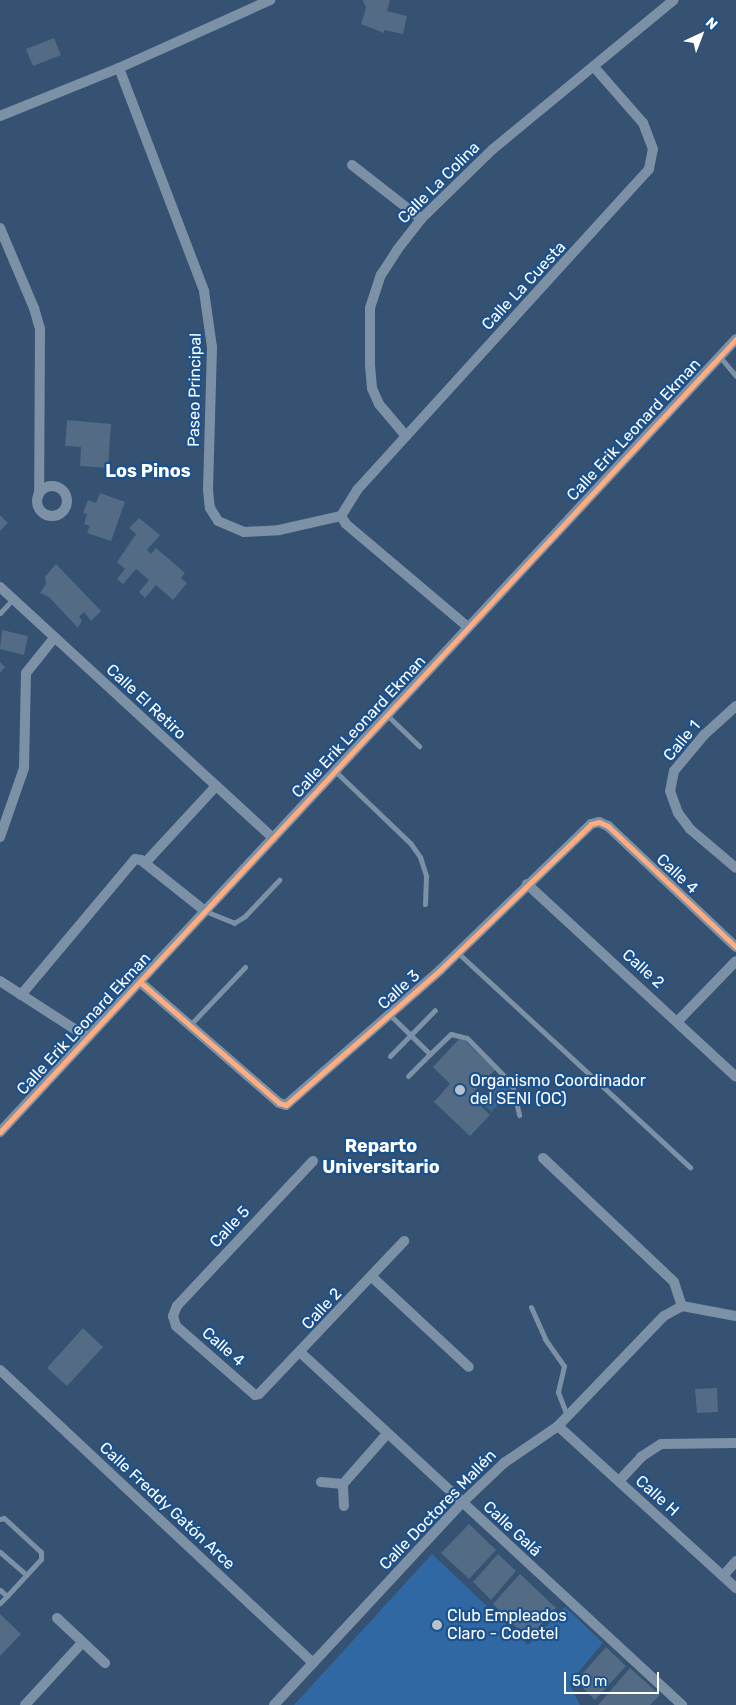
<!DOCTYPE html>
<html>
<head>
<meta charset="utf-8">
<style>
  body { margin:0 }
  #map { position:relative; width:736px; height:1705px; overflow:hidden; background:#355272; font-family:Rubik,sans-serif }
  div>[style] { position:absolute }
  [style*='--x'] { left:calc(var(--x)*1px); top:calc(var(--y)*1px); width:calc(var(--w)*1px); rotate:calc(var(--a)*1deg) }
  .green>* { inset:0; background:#2f68a2 }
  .water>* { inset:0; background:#3e658e }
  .building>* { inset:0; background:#536b84 }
  .lane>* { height:5px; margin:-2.5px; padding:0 2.5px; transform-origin:2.5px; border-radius:2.5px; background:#7c91a6 }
  .street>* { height:10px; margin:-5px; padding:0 5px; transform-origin:5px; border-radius:5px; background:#7c91a6 }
  .street>.ring { margin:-5px; padding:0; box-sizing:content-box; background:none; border:10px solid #7c91a6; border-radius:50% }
  .cycleway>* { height:5px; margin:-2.5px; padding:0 2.5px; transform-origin:2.5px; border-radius:2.5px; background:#ffac80 }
  .dots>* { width:14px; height:14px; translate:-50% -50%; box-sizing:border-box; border:2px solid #1b518c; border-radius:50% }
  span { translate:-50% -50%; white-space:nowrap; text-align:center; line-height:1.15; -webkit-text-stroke:4.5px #1b518c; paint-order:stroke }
  .street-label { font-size:16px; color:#fff }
  .poi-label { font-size:16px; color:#fff }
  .left { translate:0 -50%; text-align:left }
  .neighbourhood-label { font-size:18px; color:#fff; font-weight:700 }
  .north { position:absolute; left:676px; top:10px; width:50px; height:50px; -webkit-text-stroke:4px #1b518c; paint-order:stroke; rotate:43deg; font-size:14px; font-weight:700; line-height:20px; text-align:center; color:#fff }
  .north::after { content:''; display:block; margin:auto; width:18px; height:22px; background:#fff; clip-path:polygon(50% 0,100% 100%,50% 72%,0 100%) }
  .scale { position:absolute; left:564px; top:1672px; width:95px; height:22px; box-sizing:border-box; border:2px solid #fff; border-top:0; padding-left:6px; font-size:15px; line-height:18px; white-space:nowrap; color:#fff; -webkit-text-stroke:4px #1b518c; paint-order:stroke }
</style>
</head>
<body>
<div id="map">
  <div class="green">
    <i style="clip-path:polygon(432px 1554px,528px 1645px,565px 1607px,603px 1643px,569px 1683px,580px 1705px,294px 1705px)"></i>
  </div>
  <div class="water">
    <i style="clip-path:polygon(502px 1078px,513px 1090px,491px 1112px,480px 1100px)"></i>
  </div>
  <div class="building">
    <i style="clip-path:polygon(363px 0,390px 0,387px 11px,407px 16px,403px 34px,384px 30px,384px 33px,361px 24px,366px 8px)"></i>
    <i style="clip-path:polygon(54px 38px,61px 55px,33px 66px,26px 49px)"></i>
    <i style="clip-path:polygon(67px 420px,111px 424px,108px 468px,80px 466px,81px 447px,65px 446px)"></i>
    <i style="clip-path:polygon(100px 493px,125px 502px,111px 541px,87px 533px,90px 526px,84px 524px,87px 514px,83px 513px,88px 500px,96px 503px)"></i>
    <i style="clip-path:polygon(0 515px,8px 523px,0 531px)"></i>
    <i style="clip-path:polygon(139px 518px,160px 535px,147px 550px,151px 554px,156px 548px,185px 573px,181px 578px,187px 583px,173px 600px,156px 585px,145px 598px,139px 592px,149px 580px,136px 569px,123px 584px,117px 579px,125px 569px,117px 562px,136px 534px,129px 528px)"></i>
    <i style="clip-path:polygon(56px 564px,101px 611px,91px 621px,84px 612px,79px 617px,82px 620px,78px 628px,49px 597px,40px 593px,46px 584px,45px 577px)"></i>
    <i style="clip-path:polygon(2px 630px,28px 636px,24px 655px,0 649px)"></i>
    <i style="clip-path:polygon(0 662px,5px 667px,0 673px)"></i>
    <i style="clip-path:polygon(461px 1037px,495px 1070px,470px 1096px,490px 1115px,470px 1136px,434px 1102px,450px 1084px,433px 1067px)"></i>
    <i style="clip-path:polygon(83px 1328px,103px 1347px,67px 1386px,47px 1368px)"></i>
    <i style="clip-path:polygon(717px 1388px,718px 1412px,697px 1413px,695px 1389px)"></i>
    <i style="clip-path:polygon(469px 1524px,496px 1550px,469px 1579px,441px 1553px)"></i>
    <i style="clip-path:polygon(498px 1554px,516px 1571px,491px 1600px,473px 1582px)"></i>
    <i style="clip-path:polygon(520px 1574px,556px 1608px,528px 1639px,493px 1604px)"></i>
    <i style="clip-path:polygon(0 1614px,21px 1634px,0 1656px)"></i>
    <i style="clip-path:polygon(606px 1647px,626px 1666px,595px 1700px,576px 1681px)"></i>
    <i style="clip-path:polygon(630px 1668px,660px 1695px,650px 1705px,598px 1705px)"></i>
  </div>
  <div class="lane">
    <i style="--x:720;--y:357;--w:25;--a:50"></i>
    <i style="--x:0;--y:613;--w:19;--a:-47"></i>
    <i style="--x:387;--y:715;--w:45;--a:44.1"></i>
    <i style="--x:335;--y:771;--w:105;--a:43.8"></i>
    <i style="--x:411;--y:844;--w:16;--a:55"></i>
    <i style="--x:420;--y:857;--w:20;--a:72"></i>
    <i style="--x:426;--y:876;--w:28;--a:92"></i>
    <i style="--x:205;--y:911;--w:31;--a:22"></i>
    <i style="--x:234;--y:923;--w:13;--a:-32"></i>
    <i style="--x:245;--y:916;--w:50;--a:-46.6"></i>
    <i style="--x:458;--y:953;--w:316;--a:42.7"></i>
    <i style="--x:390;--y:1015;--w:56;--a:44.3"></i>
    <i style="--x:430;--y:1054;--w:29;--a:-44"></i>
    <i style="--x:451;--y:1034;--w:16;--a:14"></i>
    <i style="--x:467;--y:1038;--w:64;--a:45.6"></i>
    <i style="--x:512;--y:1084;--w:32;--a:77"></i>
    <i style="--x:190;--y:1025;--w:80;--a:-46.5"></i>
    <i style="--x:390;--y:1056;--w:64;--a:-45.6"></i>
    <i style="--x:408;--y:1076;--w:31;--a:-45"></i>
    <i style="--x:531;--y:1307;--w:35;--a:66"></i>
    <i style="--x:545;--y:1339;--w:33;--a:55"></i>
    <i style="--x:564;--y:1366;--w:27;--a:103"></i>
    <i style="--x:558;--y:1392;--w:26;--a:69"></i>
    <i style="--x:0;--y:1519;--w:4;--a:-14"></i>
    <i style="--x:4;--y:1518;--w:50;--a:42.6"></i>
    <i style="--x:41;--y:1552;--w:7;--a:90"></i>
    <i style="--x:41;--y:1559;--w:50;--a:132.6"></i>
    <i style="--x:0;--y:1552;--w:35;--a:41"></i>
    <i style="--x:0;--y:1590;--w:9;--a:41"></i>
    <i style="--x:7;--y:1596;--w:10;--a:135"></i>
  </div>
  <div class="street">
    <i style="--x:119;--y:68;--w:239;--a:69.1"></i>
    <i style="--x:204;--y:291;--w:57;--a:81.9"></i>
    <i style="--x:212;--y:347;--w:143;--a:91.6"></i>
    <i style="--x:208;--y:490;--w:18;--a:84"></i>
    <i style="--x:210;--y:508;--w:15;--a:58"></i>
    <i style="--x:218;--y:521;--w:28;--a:23"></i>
    <i style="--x:244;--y:532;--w:35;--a:-3"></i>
    <i style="--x:279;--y:530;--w:64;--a:-12.7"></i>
    <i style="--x:341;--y:516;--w:9;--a:58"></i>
    <i style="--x:346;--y:524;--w:160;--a:40.2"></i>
    <i style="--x:0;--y:116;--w:128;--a:-22"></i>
    <i style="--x:119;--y:68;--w:166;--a:-24.2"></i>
    <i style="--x:352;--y:165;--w:88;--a:38"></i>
    <i style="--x:0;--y:228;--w:87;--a:67"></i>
    <i style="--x:34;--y:308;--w:22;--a:74"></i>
    <i style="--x:40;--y:329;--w:165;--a:90.3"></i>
    <i style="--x:406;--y:436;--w:42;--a:-130.2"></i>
    <i style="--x:379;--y:404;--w:17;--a:-114"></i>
    <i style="--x:372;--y:388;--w:25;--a:-95"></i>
    <i style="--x:370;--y:363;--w:55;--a:-90"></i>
    <i style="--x:370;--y:308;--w:35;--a:-72"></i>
    <i style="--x:381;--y:275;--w:30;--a:-57"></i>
    <i style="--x:397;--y:250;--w:39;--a:-52"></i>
    <i style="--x:421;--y:219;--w:100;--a:-44.2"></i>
    <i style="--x:493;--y:149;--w:234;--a:-39.5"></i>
    <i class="ring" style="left:37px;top:486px;width:20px;height:20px"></i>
    <i style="--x:341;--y:516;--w:31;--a:-58"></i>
    <i style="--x:357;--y:490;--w:434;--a:-47.7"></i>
    <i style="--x:649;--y:169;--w:20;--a:-79"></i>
    <i style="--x:653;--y:149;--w:28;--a:-111"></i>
    <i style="--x:643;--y:123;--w:74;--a:-131.2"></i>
    <i style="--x:0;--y:587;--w:371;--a:42.6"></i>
    <i style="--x:736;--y:706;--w:43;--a:137.8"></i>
    <i style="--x:704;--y:735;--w:47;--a:129.8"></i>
    <i style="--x:674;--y:771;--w:20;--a:101"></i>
    <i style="--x:670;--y:791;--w:23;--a:70"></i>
    <i style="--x:678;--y:813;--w:20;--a:53"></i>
    <i style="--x:690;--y:829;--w:60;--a:40.3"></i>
    <i style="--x:0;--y:837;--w:73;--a:-70.8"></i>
    <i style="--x:24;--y:768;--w:95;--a:-88.8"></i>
    <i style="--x:26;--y:673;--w:45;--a:-51.3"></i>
    <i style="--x:145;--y:863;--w:105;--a:-47.3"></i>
    <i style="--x:527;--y:884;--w:284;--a:42.7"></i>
    <i style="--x:0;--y:981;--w:103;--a:32.8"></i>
    <i style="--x:140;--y:982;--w:184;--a:41"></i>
    <i style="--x:279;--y:1103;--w:7;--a:16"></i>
    <i style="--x:286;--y:1105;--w:205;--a:-41.2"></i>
    <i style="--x:440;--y:970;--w:210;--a:-44"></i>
    <i style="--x:591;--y:824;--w:8;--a:-14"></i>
    <i style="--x:599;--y:822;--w:10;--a:24"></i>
    <i style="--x:608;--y:826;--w:176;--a:43.4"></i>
    <i style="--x:21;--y:995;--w:177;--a:-50"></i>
    <i style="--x:135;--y:859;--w:6;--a:9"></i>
    <i style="--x:141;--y:860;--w:82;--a:38.6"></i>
    <i style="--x:678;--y:1021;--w:83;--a:-46"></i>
    <i style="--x:0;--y:1132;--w:1082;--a:-47.13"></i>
    <i style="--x:543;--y:1158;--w:180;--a:43.4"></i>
    <i style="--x:674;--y:1282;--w:25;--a:72"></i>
    <i style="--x:313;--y:1161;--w:199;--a:133.2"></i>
    <i style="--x:177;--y:1306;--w:11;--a:112"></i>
    <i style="--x:173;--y:1316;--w:10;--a:73"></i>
    <i style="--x:176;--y:1326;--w:105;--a:41.1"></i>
    <i style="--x:255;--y:1395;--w:4;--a:-14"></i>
    <i style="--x:259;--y:1394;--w:211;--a:-46.5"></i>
    <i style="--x:372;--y:1277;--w:132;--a:42.9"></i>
    <i style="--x:301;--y:1353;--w:519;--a:42.73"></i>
    <i style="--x:0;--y:1370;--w:429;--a:43.1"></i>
    <i style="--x:558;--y:1426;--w:241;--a:42.3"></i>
    <i style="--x:619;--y:1481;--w:33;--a:-47"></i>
    <i style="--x:641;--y:1457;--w:24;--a:-33"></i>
    <i style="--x:661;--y:1444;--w:75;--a:-0.8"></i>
    <i style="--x:321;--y:1482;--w:22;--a:5"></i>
    <i style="--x:344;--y:1506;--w:22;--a:-93"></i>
    <i style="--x:343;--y:1484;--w:67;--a:-48.7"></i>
    <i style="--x:723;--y:1576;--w:20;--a:-49"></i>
    <i style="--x:57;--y:1618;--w:66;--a:43.2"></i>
    <i style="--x:25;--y:1705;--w:84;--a:-47.4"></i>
    <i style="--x:274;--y:1705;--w:276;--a:-47.1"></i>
    <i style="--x:462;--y:1503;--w:58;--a:-43.6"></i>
    <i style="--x:504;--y:1463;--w:65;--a:-34.4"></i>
    <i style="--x:558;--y:1426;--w:153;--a:-46.1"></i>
    <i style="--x:664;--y:1316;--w:21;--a:-29"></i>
    <i style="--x:682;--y:1306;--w:55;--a:10.5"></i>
  </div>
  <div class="cycleway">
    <i style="--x:140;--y:982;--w:184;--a:41"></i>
    <i style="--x:279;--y:1103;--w:7;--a:16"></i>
    <i style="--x:286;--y:1105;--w:205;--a:-41.2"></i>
    <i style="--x:440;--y:970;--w:210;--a:-44"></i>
    <i style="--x:591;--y:824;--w:8;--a:-14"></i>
    <i style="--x:599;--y:822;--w:10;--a:24"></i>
    <i style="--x:608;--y:826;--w:176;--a:43.4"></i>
    <i style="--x:0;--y:1132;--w:1082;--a:-47.13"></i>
  </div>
  <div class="dots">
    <i style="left:460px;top:1090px;background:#b8c2ce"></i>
    <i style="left:437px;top:1625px;background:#b8c2ce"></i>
  </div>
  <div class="street-label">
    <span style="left:439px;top:183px;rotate:-45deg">Calle La Colina</span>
    <span style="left:524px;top:286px;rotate:-47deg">Calle La Cuesta</span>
    <span style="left:195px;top:390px;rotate:-89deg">Paseo Principal</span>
    <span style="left:634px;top:430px;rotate:-47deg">Calle Erik Leonard Ekman</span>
    <span style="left:146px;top:702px;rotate:43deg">Calle El Retiro</span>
    <span style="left:359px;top:727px;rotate:-47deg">Calle Erik Leonard Ekman</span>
    <span style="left:682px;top:741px;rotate:-50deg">Calle 1</span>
    <span style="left:677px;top:874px;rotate:43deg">Calle 4</span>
    <span style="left:643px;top:969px;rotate:42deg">Calle 2</span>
    <span style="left:399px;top:990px;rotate:-42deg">Calle 3</span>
    <span style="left:84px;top:1024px;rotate:-47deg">Calle Erik Leonard Ekman</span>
    <span style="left:230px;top:1227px;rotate:-47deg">Calle 5</span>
    <span style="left:322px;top:1309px;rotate:-47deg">Calle 2</span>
    <span style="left:223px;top:1347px;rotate:41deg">Calle 4</span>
    <span style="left:657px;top:1496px;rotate:42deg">Calle H</span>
    <span style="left:167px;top:1506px;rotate:43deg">Calle Freddy Gatón Arce</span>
    <span style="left:438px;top:1510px;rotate:-46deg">Calle Doctores Mallén</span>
    <span style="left:512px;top:1529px;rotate:43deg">Calle Galá</span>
  </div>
  <div class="poi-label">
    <span class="left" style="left:470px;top:1090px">Organismo Coordinador<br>del SENI (OC)</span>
    <span class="left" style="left:447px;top:1625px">Club Empleados<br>Claro - Codetel</span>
  </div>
  <div class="neighbourhood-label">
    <span style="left:148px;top:471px">Los Pinos</span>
    <span style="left:381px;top:1157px">Reparto<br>Universitario</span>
  </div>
  <div class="north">N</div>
  <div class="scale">50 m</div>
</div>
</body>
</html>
